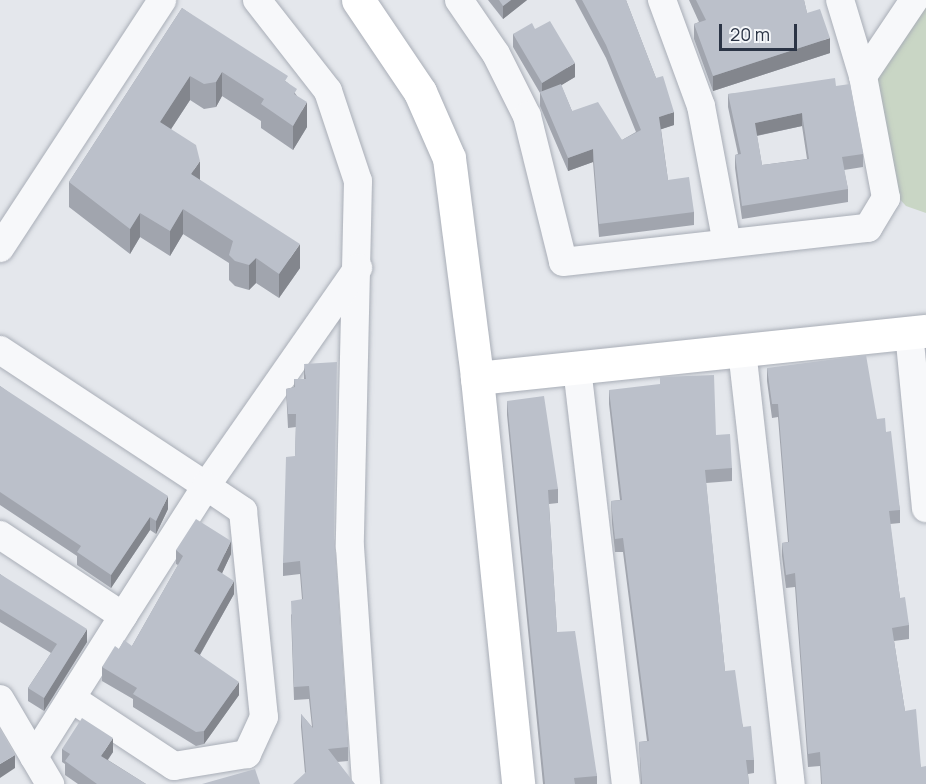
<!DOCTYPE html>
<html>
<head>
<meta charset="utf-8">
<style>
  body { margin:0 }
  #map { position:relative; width:926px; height:784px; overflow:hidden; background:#e4e7ec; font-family:Manrope,sans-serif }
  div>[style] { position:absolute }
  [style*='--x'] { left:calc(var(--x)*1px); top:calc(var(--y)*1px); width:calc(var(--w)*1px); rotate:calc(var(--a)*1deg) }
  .green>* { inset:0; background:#c9d6c5 }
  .roads { filter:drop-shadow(0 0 2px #a9aeb7) drop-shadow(0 0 2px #a9aeb7) }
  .street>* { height:28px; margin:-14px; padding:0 14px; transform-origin:14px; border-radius:14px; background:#f7f8fa }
  .secondary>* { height:33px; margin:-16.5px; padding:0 16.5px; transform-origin:16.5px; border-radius:16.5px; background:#fff }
  .wall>* { inset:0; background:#a1a5ae }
  .shaded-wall>* { inset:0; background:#83868d }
  .building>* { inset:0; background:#bbc0ca }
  span { translate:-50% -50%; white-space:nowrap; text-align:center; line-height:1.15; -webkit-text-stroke:4.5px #f4f6f9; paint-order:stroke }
  .scale { position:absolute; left:719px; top:24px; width:78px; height:27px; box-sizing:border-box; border:3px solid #2b3445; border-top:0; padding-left:8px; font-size:18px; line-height:21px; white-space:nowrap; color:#2b3445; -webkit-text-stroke:4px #f4f6f9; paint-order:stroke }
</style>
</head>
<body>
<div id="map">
  <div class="green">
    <i style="clip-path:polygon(926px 7px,926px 213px,906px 206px,895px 194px,874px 81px)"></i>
  </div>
  <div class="roads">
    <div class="street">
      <i style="--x:257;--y:0;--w:115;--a:52"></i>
      <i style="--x:328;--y:91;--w:95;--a:71.6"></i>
      <i style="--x:358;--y:181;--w:366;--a:91.3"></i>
      <i style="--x:350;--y:547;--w:238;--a:86.1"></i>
      <i style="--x:459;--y:0;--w:65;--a:55.6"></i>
      <i style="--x:496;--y:54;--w:69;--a:63.4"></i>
      <i style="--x:527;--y:116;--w:150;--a:76.1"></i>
      <i style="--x:563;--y:262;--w:307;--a:-6.4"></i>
      <i style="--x:868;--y:228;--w:35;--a:-59"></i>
      <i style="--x:886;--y:198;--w:124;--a:-100.7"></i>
      <i style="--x:863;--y:76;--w:79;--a:-106.8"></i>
      <i style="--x:662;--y:0;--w:113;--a:69.8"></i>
      <i style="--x:701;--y:106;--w:139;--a:79.3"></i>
      <i style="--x:863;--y:76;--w:92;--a:-56.1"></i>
      <i style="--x:0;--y:248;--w:296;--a:-56.8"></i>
      <i style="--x:909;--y:332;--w:177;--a:84.5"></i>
      <i style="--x:0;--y:350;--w:247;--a:33.4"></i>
      <i style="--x:206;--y:486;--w:266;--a:-55.1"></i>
      <i style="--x:742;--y:350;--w:437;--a:83.6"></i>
      <i style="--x:577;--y:368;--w:419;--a:83.3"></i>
      <i style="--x:0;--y:535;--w:147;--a:33.4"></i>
      <i style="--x:0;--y:699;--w:99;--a:59.5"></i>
      <i style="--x:34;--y:757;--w:167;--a:-57.7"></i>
      <i style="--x:123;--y:616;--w:154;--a:-57.4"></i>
      <i style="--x:206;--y:486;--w:45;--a:34"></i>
      <i style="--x:243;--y:511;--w:207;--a:84.2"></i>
      <i style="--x:264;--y:717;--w:41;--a:114.7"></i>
      <i style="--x:247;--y:754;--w:74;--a:170.7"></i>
      <i style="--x:174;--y:766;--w:123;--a:-146.6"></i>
    </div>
    <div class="secondary">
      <i style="--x:358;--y:0;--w:111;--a:56"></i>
      <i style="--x:420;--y:92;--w:72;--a:66.3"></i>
      <i style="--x:449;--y:158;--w:222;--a:82.7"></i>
      <i style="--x:477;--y:378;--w:408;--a:84.2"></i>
      <i style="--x:477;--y:378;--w:451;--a:-6"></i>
    </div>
  </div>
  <div class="wall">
    <i style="clip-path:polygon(488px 0,527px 0,503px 19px)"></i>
    <i style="clip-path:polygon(575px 0,626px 0,674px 125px,661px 129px,668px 180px,694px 212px,694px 225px,599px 237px,593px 162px,568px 171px,540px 106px,540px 93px,513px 47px,513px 34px,535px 29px,575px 77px,561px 85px,572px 111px,622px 140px,636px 132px,606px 58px)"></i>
    <i style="clip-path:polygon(689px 0,804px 0,807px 13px,830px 53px,713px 91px,694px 39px,694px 24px,699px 22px)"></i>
    <i style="clip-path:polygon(182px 8px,288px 83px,297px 96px,307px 127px,293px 150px,261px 128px,261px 121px,222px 96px,216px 107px,204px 109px,190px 100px,171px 129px,200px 180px,300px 268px,279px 298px,256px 283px,249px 290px,235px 286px,229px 280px,229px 263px,183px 234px,170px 256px,140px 237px,130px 254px,69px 207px,69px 182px)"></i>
    <i style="clip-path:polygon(evenodd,836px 86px,863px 154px,863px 167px,844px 170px,848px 189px,848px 202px,742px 219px,735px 168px,735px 155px,738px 154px,728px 107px,728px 94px,836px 86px,802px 126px,807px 159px,762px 165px,757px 136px,802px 126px)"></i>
    <i style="clip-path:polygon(304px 364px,334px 538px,348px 747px,348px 761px,337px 762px,305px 773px,301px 727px,301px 714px,312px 727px,309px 699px,294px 700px,291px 615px,302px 599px,300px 574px,283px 576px,283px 563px,295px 456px,296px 427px,288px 428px,286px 389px,294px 387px,294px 379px,304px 379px)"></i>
    <i style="clip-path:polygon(767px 368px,877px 419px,886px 432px,900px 510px,900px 523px,890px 524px,900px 598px,909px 625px,909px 639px,894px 641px,905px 711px,926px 784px,821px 784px,820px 766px,808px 767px,795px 587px,786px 588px,782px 556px,782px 543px,788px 542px,778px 417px,772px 418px,767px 381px)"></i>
    <i style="clip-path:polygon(0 386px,168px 509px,156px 534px,150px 530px,111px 588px,77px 565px,77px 556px,0 505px)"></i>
    <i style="clip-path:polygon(609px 390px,716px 435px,732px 468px,732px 481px,706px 483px,725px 671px,754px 760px,754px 773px,748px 774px,749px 784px,641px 784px,639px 742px,647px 741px,623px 552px,615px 552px,612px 524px,611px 501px,620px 500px,609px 404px)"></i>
    <i style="clip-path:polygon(507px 401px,558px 489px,558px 503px,549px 504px,557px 632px,597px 776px,597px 784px,543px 784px,507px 415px)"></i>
    <i style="clip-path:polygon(176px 550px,231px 554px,222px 573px,234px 594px,200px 655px,239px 695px,204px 744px,196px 746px,133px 707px,133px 699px,102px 681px,102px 667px,132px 646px,178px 565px,176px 564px)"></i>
    <i style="clip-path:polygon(0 574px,87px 642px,44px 711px,28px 701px,28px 688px,51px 653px,0 622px)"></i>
    <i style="clip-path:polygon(62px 749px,113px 752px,108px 760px,146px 784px,78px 784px,65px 775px,65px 764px,62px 762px)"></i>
  </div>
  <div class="shaded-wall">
    <i style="clip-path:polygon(511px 0,527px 0,503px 19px,503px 6px)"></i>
    <i style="clip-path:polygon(830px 38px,830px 53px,713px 91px,713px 76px)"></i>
    <i style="clip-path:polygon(575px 63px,575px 77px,542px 97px,542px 83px)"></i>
    <i style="clip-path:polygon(222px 72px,222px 96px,216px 107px,216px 82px)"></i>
    <i style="clip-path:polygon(190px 76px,190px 100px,160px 146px,160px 122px)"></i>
    <i style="clip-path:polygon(307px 102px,307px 127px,293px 150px,293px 126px)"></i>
    <i style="clip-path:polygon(674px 112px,674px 125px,659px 130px,659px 117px)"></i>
    <i style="clip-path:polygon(802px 113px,802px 126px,755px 136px,755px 123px)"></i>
    <i style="clip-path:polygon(593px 149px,593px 162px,568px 171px,568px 158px)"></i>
    <i style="clip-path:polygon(200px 161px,200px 185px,191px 174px)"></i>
    <i style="clip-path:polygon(183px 209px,183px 234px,170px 256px,170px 231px)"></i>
    <i style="clip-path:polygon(140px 213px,140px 237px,130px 254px,130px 229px)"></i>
    <i style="clip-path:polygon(300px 244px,300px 268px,279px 298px,279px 274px)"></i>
    <i style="clip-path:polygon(256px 258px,256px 283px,249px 290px,249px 265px)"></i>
    <i style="clip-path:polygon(168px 496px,168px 509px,156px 534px,156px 521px)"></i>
    <i style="clip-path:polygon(150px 517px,150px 530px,111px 588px,111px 575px)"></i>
    <i style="clip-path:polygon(231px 541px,231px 554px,217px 584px,217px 570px)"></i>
    <i style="clip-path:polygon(234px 581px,234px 594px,194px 665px,194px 651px)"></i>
    <i style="clip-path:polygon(87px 629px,87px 642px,44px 711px,44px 698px)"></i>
    <i style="clip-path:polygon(239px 682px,239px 695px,204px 744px,204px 731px)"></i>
    <i style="clip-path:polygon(113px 738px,113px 752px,101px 769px,101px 756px)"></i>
    <i style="clip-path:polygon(15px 755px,15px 768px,0 778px,0 764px)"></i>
  </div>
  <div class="building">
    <i style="clip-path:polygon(499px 0,511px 0,503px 6px)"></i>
    <i style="clip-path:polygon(582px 0,626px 0,656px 78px,663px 76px,674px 112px,659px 117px,668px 180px,689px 177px,694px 212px,599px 224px,593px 149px,568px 158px,540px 92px,561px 84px,572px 111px,598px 102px,622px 140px,641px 130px,606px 45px)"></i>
    <i style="clip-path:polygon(696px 0,804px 0,807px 13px,820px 9px,830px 38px,713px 76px,694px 24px,706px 20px)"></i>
    <i style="clip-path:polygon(182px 8px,288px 76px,285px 81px,297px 89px,294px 94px,307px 102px,293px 126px,261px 104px,264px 99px,222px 72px,216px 82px,204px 84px,190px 76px,160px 122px,196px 145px,200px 161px,191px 174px,300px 244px,279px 274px,256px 258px,249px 265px,235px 261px,229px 255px,233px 241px,183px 209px,170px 231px,140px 213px,130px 229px,69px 182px)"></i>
    <i style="clip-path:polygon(550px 21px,575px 63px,542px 83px,513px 34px,532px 23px,535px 29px)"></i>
    <i style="clip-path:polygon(evenodd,835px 78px,836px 86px,850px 84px,863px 154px,842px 157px,848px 189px,742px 206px,735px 155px,741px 154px,728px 94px,835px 78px,802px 113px,809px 159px,762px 165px,755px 123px,802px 113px)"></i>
    <i style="clip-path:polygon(866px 355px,877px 419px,885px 418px,886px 432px,891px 431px,900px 510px,889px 511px,900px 598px,905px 597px,909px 625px,892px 628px,905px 711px,916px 709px,921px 767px,926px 766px,926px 784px,822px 784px,820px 752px,808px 754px,795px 573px,786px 575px,782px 543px,789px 542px,778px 404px,772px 404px,767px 368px)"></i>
    <i style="clip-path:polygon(337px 362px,334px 535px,348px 747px,328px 749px,355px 784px,293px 784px,306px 772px,301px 714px,313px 728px,309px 686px,294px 687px,291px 601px,303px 599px,300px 561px,283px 563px,286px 457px,295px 456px,296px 414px,288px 414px,286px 389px,295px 387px,294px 379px,306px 379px,304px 364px)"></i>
    <i style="clip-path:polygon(714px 375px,716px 435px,730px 434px,732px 468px,705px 470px,725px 671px,735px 670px,743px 727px,751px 726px,754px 760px,746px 760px,749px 784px,642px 784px,639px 742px,649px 741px,623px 538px,615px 539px,612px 511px,611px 501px,622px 500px,609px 390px,660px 384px,660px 377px)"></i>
    <i style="clip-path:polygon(0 386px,168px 496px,156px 521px,150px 517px,111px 575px,77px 552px,81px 546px,0 492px)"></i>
    <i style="clip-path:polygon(544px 396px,558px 489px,548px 490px,557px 632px,575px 631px,597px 776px,574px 778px,575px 784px,545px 784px,507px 401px)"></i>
    <i style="clip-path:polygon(196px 519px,231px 541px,217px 570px,234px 581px,194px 651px,239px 682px,204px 731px,196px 732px,133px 694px,137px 688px,102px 667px,115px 646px,119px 649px,124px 640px,132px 646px,183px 556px,176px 550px)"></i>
    <i style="clip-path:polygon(0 574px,87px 629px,44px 698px,28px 688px,57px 644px,0 609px)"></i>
    <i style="clip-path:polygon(82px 718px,113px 738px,101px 756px,146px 784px,97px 784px,65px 761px,70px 754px,62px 749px)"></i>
    <i style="clip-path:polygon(0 729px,15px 755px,0 764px)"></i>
    <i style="clip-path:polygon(255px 769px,260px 784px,202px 784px)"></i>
  </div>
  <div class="scale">20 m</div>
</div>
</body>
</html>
